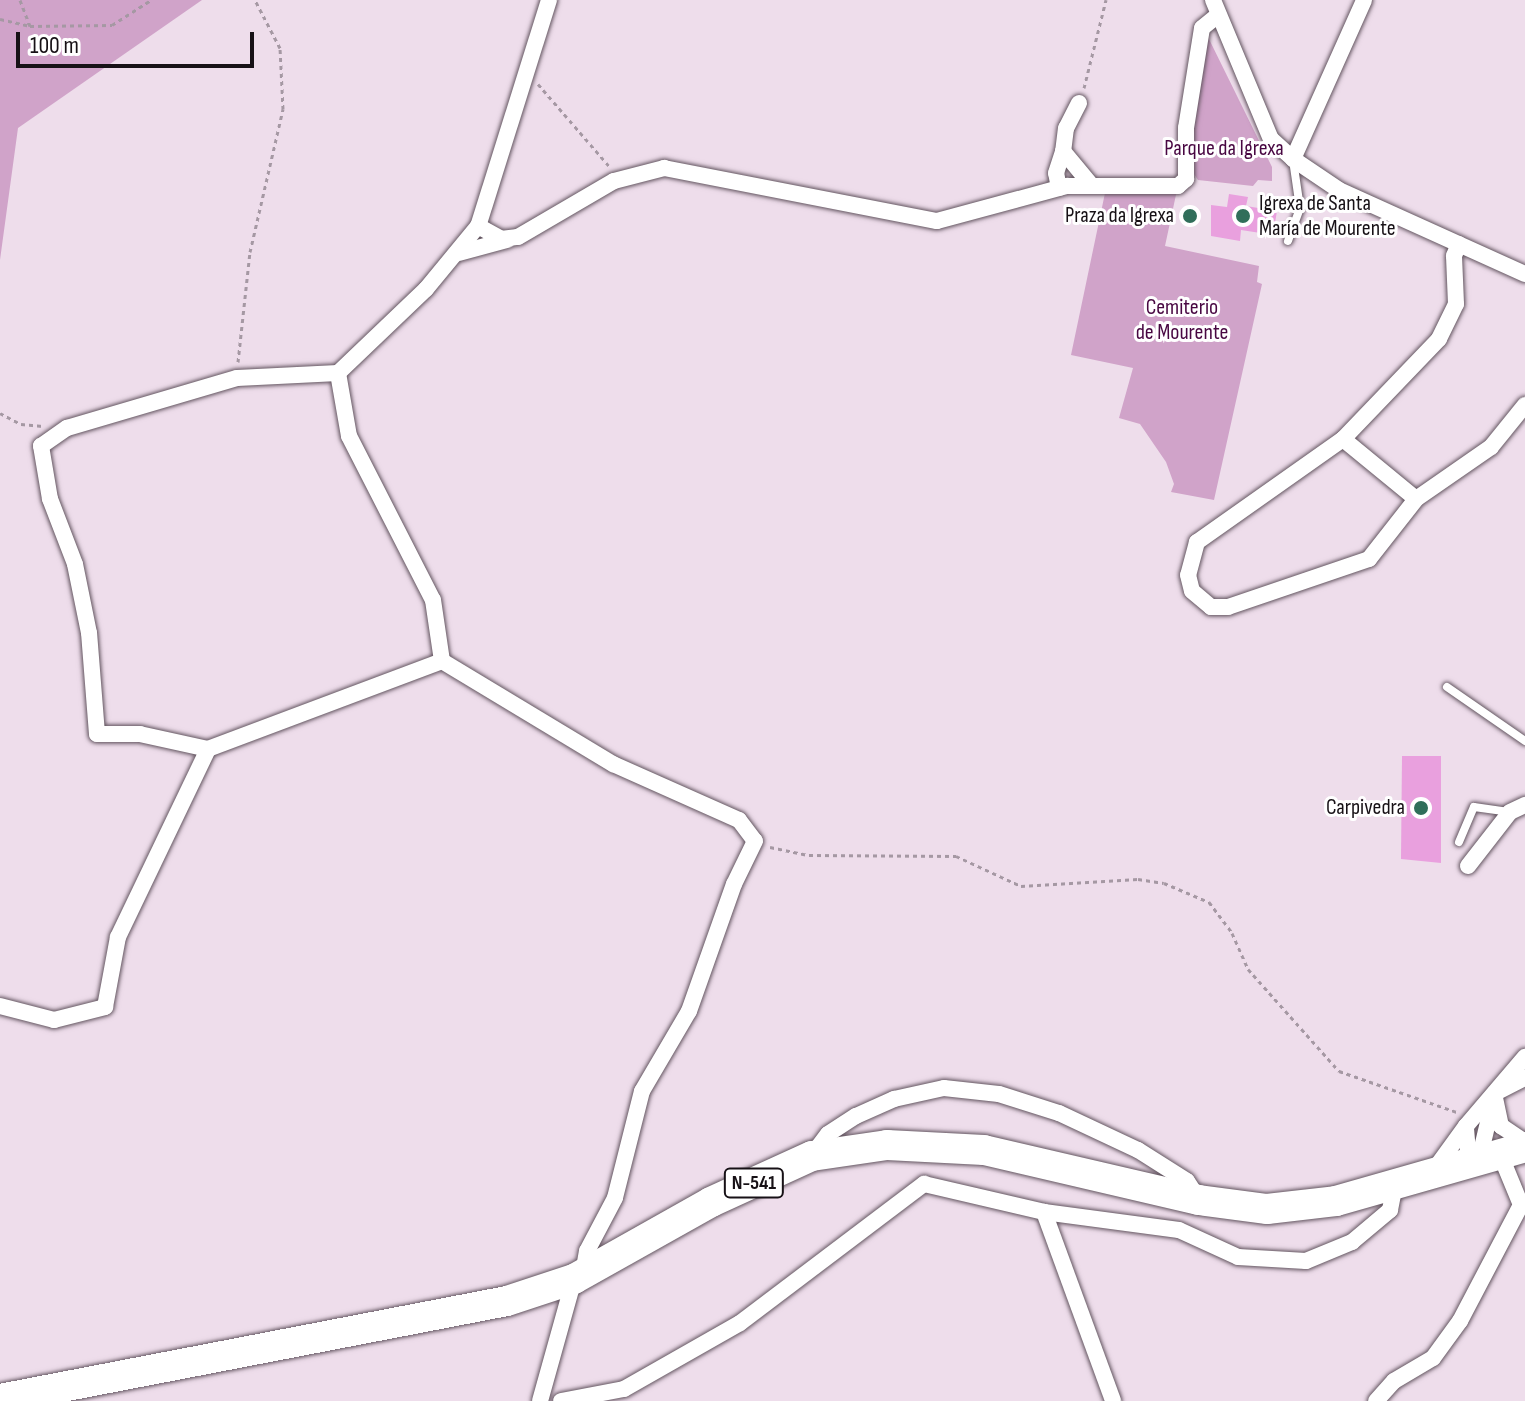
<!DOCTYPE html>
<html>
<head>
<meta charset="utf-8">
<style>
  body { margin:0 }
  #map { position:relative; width:1525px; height:1401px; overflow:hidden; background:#eeddeb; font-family:"Sofia Sans Condensed",sans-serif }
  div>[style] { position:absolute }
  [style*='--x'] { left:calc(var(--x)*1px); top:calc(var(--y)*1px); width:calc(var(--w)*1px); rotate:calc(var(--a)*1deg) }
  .green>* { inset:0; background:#d0a3c9 }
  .building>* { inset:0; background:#e9a0de }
  .path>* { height:3px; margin-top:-1.5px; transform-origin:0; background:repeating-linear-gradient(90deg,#a598a3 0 4px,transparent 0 8px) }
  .roads { filter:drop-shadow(0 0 2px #635560) drop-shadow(0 0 2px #635560) }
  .lane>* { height:8px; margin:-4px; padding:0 4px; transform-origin:4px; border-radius:4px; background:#fff }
  .street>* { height:16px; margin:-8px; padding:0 8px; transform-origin:8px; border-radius:8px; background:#fff }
  .highway>* { height:30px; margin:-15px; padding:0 15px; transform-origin:15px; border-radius:15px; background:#fff }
  .dots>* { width:22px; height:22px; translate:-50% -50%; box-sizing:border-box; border:4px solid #fff; border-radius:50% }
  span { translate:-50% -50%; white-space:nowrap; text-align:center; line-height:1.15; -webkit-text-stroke:6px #fff; paint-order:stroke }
  .shield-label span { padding:2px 6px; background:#fff; border:2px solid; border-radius:6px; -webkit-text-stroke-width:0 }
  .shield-label { font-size:20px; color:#171116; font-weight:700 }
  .park-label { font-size:22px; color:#480742 }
  .poi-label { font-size:22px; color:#171116 }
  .left { translate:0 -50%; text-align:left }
  .right { translate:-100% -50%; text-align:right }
  .scale { position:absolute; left:16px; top:32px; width:238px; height:36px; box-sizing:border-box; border:4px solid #171116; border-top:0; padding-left:10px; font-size:24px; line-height:28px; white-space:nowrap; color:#171116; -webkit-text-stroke:6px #fff; paint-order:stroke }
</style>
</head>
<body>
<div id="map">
  <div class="green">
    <i style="clip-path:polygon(0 0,202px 0,18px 128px,0 260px)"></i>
    <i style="clip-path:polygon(1206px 33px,1272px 167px,1272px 181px,1258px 180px,1253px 186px,1198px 180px,1194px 174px,1190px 148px)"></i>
    <i style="clip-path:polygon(1177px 190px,1165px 246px,1259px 266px,1257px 282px,1262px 284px,1214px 500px,1171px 492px,1174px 484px,1166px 462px,1140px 424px,1119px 418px,1133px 368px,1071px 355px,1105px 193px)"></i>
  </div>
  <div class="building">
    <i style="clip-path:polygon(1229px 194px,1248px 197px,1246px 206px,1277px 211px,1273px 235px,1241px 230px,1240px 241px,1211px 236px,1211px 205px,1227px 207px)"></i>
    <i style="clip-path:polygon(1402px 756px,1441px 756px,1441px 863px,1401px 859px)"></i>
  </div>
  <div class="path">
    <i style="--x:20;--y:0;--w:28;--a:69"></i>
    <i style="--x:0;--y:19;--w:31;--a:13"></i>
    <i style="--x:30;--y:26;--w:82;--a:-0.7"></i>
    <i style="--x:112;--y:25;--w:46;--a:-32.7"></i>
    <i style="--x:538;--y:84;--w:108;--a:49.1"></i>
    <i style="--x:1084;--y:88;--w:91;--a:-76"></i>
    <i style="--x:238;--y:362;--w:111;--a:-83.8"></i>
    <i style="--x:250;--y:252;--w:147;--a:-77"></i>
    <i style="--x:283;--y:109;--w:61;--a:-92.8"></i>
    <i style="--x:280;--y:48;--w:54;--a:-117.5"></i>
    <i style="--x:0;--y:413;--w:24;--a:28"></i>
    <i style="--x:21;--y:424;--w:22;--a:5"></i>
    <i style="--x:770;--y:847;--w:40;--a:12"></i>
    <i style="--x:809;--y:855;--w:147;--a:0.4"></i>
    <i style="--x:956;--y:856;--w:72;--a:24.8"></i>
    <i style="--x:1021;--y:886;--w:117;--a:-3.4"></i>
    <i style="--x:1138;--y:879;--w:26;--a:9"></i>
    <i style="--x:1164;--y:883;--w:49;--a:22.9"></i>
    <i style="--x:1209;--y:902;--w:39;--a:53"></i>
    <i style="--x:1232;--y:933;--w:39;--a:66"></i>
    <i style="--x:1248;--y:969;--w:137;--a:48.3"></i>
    <i style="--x:1339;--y:1071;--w:125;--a:19.2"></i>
  </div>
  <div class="roads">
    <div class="lane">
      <i style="--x:1288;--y:241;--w:35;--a:-70"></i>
      <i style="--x:1300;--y:208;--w:49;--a:-98.3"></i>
      <i style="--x:1447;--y:687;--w:95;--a:34.7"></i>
      <i style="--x:1459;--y:842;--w:38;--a:-67"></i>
      <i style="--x:1474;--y:807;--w:35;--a:8"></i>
    </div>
    <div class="street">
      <i style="--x:549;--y:0;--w:237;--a:107.4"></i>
      <i style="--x:478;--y:226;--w:82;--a:129.5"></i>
      <i style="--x:426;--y:289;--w:122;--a:136.3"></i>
      <i style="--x:338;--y:373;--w:64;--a:80.1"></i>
      <i style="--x:349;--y:436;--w:184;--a:62.9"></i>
      <i style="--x:433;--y:600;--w:62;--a:81.6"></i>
      <i style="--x:442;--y:661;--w:200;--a:31.1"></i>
      <i style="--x:613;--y:764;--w:138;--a:24"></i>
      <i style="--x:739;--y:820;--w:26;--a:53"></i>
      <i style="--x:755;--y:841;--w:48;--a:116"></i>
      <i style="--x:734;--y:884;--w:135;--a:109.5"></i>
      <i style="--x:689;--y:1011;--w:93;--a:120.4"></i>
      <i style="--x:642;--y:1091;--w:110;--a:104.2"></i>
      <i style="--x:615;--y:1198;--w:60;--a:117.8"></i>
      <i style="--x:587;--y:1251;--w:23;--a:100"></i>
      <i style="--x:1213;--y:0;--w:151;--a:67.4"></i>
      <i style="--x:1271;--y:139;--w:30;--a:42"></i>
      <i style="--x:1293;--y:159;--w:55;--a:34"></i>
      <i style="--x:1339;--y:190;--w:204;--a:24.3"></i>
      <i style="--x:1079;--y:103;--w:28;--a:117"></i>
      <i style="--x:1066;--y:128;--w:23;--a:97"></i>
      <i style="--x:1063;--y:151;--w:45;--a:50.4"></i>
      <i style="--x:1293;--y:159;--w:174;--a:-65.9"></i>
      <i style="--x:1059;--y:188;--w:15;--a:-101"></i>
      <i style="--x:1056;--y:173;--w:23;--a:-72"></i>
      <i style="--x:478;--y:226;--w:26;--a:29"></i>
      <i style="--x:501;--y:239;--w:17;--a:-7"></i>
      <i style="--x:518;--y:237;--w:111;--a:-30.3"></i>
      <i style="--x:614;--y:181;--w:52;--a:-14.6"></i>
      <i style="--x:664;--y:168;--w:278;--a:11"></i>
      <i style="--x:937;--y:221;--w:135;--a:-15.1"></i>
      <i style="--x:1067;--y:186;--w:111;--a:0"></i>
      <i style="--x:1178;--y:186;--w:11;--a:-41"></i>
      <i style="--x:1186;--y:179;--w:51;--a:-90"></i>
      <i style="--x:1186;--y:128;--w:101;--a:-80.9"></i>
      <i style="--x:1202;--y:28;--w:19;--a:-39"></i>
      <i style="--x:1459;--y:244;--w:13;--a:113"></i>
      <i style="--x:1454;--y:256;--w:48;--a:87.6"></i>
      <i style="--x:1456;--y:304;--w:39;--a:116"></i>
      <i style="--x:1439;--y:339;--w:139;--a:133.8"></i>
      <i style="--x:1343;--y:439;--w:179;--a:144.8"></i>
      <i style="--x:1197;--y:542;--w:34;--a:105"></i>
      <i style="--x:1188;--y:575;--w:16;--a:76"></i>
      <i style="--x:1192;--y:591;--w:25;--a:40"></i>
      <i style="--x:1211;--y:607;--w:17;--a:0"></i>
      <i style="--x:1228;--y:607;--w:149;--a:-18.8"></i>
      <i style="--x:1369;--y:559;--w:76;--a:-51.9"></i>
      <i style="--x:1416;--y:499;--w:91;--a:-34.7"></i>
      <i style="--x:1491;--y:447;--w:54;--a:-51"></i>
      <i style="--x:459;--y:253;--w:50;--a:-15.2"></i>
      <i style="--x:1343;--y:439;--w:94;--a:39.4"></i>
      <i style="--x:208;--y:749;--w:70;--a:-167.6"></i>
      <i style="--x:140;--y:734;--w:43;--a:180"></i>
      <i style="--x:97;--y:734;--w:101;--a:-94.5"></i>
      <i style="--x:89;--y:633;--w:70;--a:-101.5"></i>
      <i style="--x:75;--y:564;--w:70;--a:-111"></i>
      <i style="--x:50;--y:499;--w:54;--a:-99.6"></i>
      <i style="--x:41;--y:446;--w:32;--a:-35"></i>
      <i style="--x:67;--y:428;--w:177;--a:-16.4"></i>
      <i style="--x:237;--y:378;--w:101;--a:-2.8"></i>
      <i style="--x:1468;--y:866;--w:68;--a:-52.1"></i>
      <i style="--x:1510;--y:812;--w:17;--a:-25"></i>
      <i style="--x:0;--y:1006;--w:56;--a:14.5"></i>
      <i style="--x:54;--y:1020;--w:53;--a:-14.3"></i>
      <i style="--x:105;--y:1007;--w:71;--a:-79.5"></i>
      <i style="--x:118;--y:937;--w:208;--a:-64.4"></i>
      <i style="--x:208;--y:749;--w:250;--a:-20.6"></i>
      <i style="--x:1495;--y:1098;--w:29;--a:78"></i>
      <i style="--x:1501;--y:1126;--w:29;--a:34"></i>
      <i style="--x:812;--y:1155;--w:26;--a:-53"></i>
      <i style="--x:828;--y:1134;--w:33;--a:-33"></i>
      <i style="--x:856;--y:1116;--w:42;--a:-24.1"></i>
      <i style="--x:894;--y:1099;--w:51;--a:-12.4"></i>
      <i style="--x:944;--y:1088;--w:55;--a:6.2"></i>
      <i style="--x:999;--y:1094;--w:63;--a:17.6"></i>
      <i style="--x:1059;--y:1113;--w:87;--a:25.1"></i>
      <i style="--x:1138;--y:1150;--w:58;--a:32.3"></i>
      <i style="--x:1187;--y:1181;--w:20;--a:57"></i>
      <i style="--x:1479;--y:1160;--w:69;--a:-76.6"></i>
      <i style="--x:1495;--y:1093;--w:34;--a:-27"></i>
      <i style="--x:1469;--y:1163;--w:37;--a:-95"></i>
      <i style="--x:1466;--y:1126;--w:91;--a:-49.5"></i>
      <i style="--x:1434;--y:1170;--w:54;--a:-54"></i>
      <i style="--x:1044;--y:1212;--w:201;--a:69.9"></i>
      <i style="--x:540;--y:1401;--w:127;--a:-74.4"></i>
      <i style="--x:561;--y:1401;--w:64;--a:-10.8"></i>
      <i style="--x:624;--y:1389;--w:133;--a:-29.6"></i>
      <i style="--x:740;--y:1323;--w:231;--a:-37.1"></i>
      <i style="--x:924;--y:1184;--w:123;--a:13.1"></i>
      <i style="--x:1044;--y:1212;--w:136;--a:7.6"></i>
      <i style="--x:1179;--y:1230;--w:65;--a:24.6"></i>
      <i style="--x:1238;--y:1257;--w:68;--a:3.4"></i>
      <i style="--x:1306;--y:1261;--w:50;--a:-22.4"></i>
      <i style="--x:1352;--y:1242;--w:50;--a:-40.1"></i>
      <i style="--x:1390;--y:1210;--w:26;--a:-79"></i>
      <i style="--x:1376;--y:1401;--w:27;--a:-48"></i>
      <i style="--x:1394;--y:1381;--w:45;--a:-30.5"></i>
      <i style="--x:1433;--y:1358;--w:46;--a:-53.9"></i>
      <i style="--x:1460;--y:1321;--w:131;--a:-62.3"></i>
      <i style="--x:1521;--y:1205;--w:55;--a:-112.4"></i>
    </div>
    <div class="highway">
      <i style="--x:0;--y:1399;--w:516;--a:-10.94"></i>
      <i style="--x:507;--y:1301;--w:71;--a:-18.2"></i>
      <i style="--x:574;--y:1279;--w:157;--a:-29.3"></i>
      <i style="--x:711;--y:1202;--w:111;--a:-24.5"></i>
      <i style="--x:812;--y:1156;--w:76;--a:-8.3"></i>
      <i style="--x:887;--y:1145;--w:97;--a:3"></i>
      <i style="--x:984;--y:1150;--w:221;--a:13.1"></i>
      <i style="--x:1199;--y:1200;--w:69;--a:7.5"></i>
      <i style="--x:1267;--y:1209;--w:69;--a:-6.6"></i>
      <i style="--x:1336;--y:1201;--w:197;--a:-15.9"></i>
    </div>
  </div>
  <div class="dots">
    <i style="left:1190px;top:216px;background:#306e5a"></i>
    <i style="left:1243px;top:216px;background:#306e5a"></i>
    <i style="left:1421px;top:808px;background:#306e5a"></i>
  </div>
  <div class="shield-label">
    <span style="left:754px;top:1183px">N-541</span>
  </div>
  <div class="park-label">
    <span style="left:1224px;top:149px">Parque da Igrexa</span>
    <span style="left:1182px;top:320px">Cemiterio<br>de Mourente</span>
  </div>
  <div class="poi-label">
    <span class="left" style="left:1259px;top:216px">Igrexa de Santa<br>María de Mourente</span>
    <span class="right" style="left:1174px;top:216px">Praza da Igrexa</span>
    <span class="right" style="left:1405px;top:808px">Carpivedra</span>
  </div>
  <div class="scale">100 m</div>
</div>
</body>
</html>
